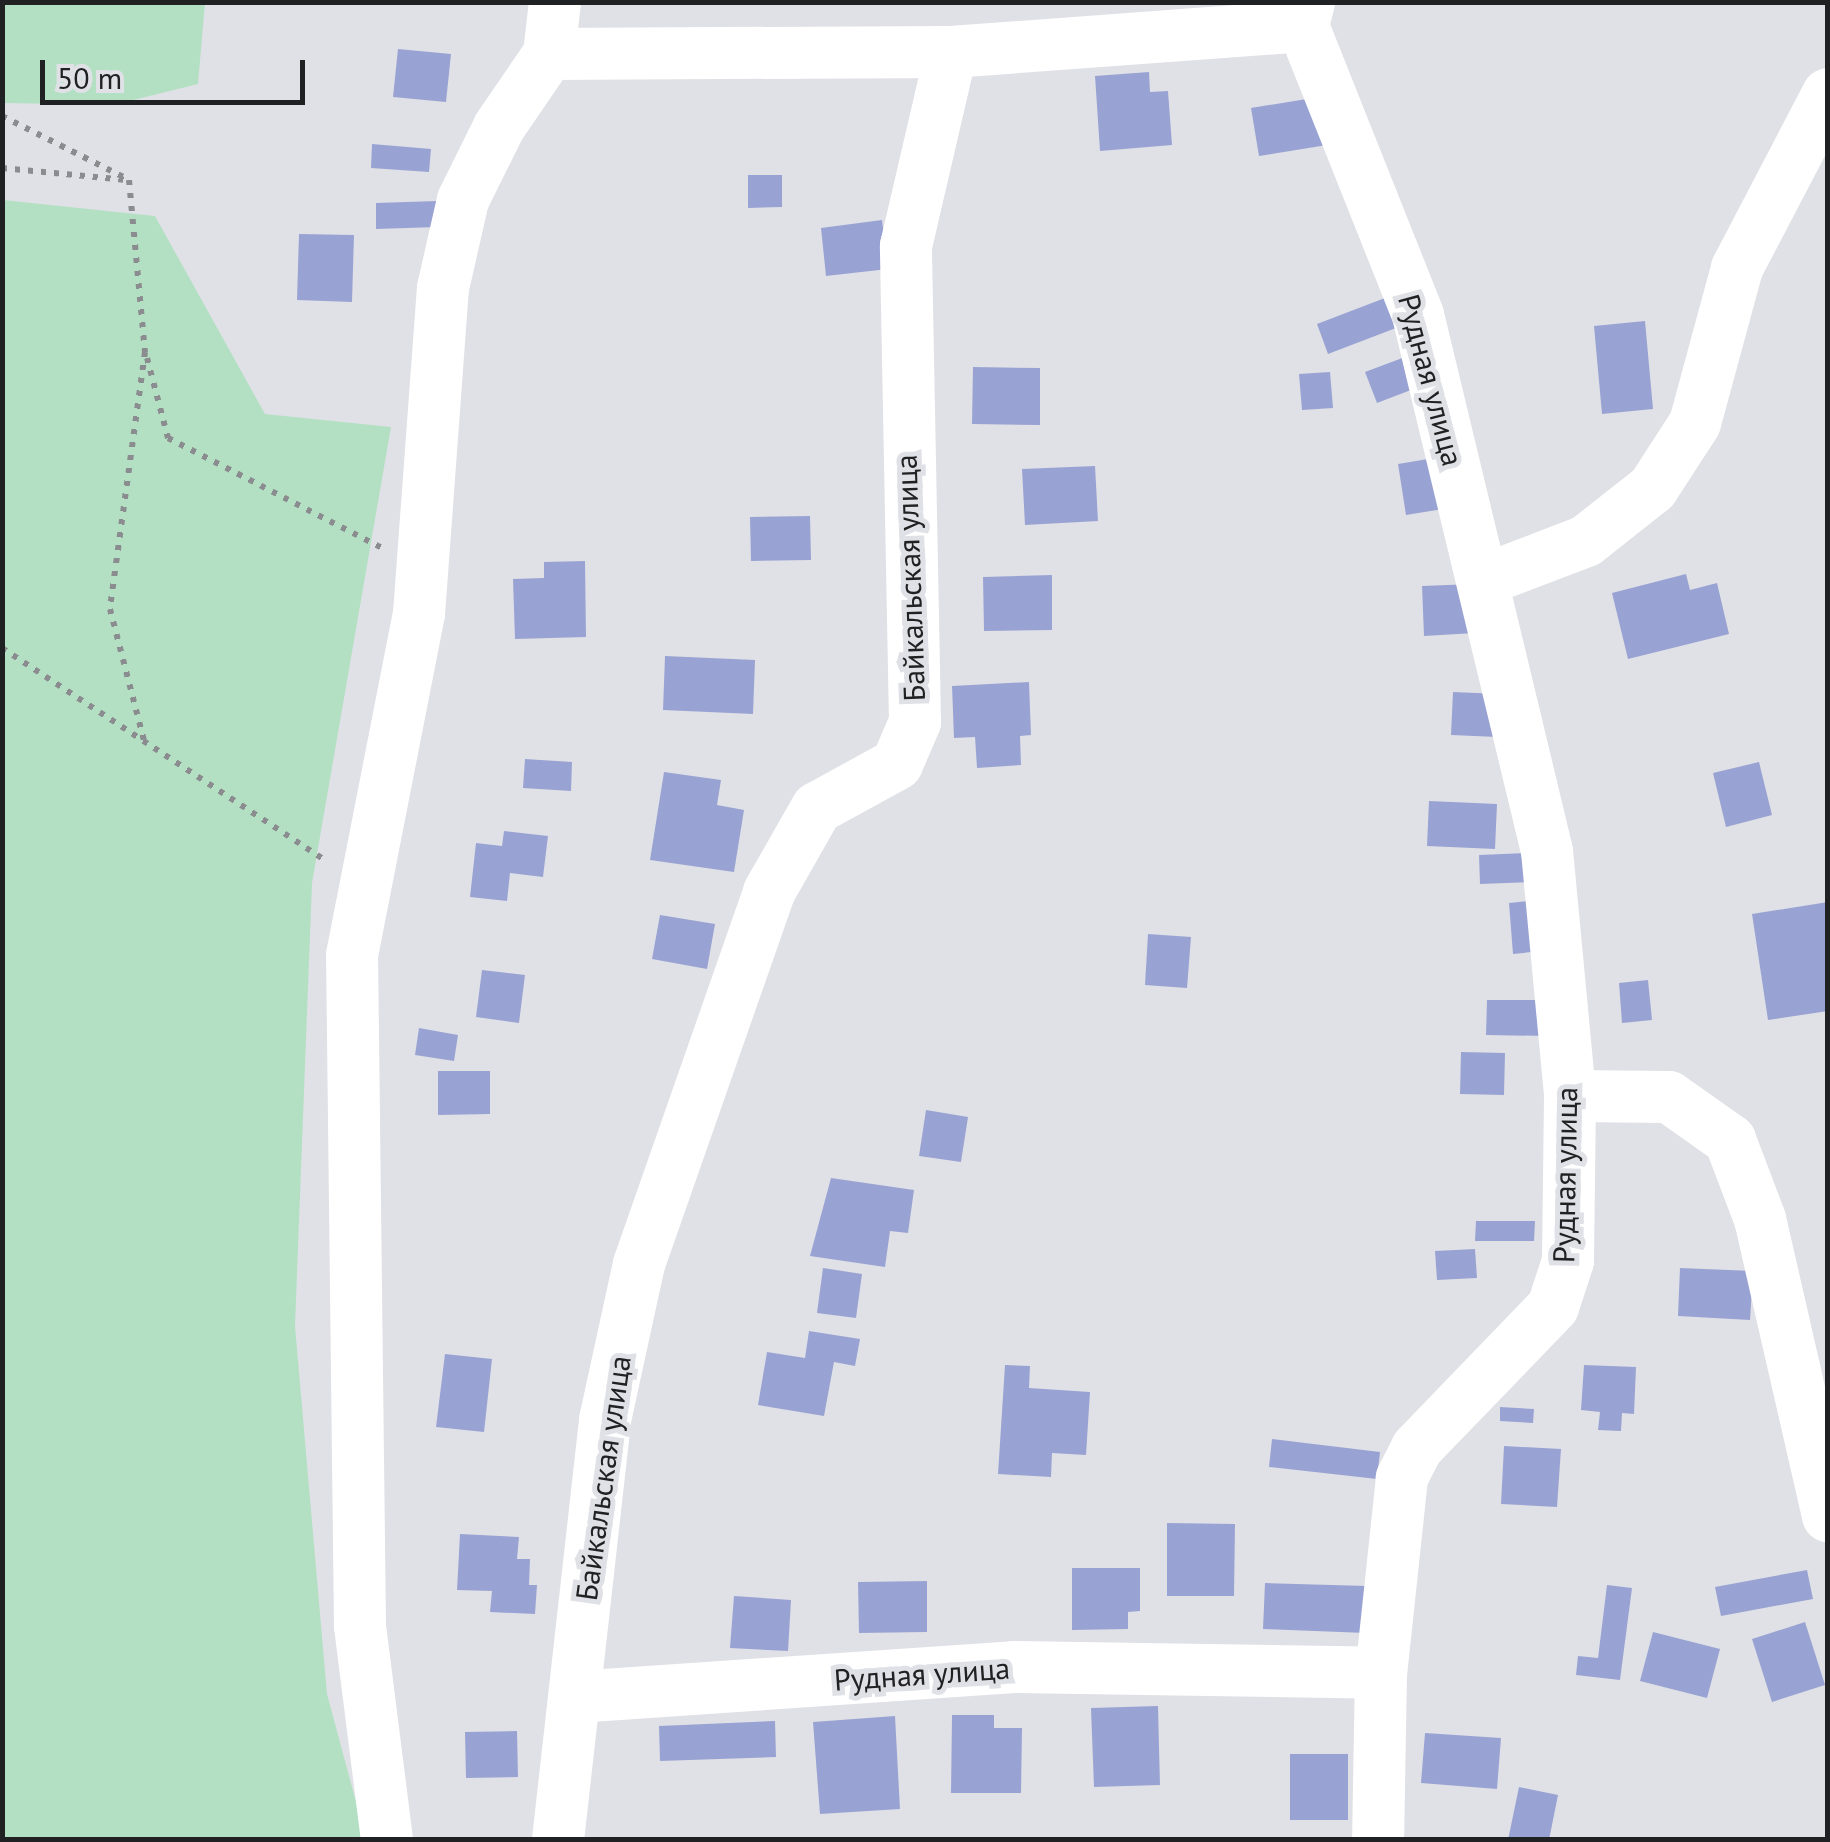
<!DOCTYPE html>
<html>
<head>
<meta charset="utf-8">
<style>
  body { margin:0 }
  #map { position:relative; width:1830px; height:1842px; overflow:hidden; background:#e0e1e6; font-family:"PT Sans",sans-serif }
  div>[style] { position:absolute }
  [style*='--x'] { left:calc(var(--x)*1px); top:calc(var(--y)*1px); width:calc(var(--w)*1px); rotate:calc(var(--a)*1deg) }
  .green>* { inset:0; background:#b3e0c3 }
  .building>* { inset:0; background:#99a3d3 }
  .path>* { height:6px; margin-top:-3px; transform-origin:0; background:repeating-linear-gradient(90deg,#8b8c8f 0 5px,transparent 0 13px) }
  .minor>* { height:52px; margin:-26px; padding:0 26px; transform-origin:26px; border-radius:26px; background:#fff }
  span { translate:-50% -50%; white-space:nowrap; text-align:center; line-height:1.15; -webkit-text-stroke:10px #e0e1e6; paint-order:stroke }
  .street-label { font-size:30px; color:#202122 }
  .frame { position:absolute; inset:0; border:5px solid #202122; pointer-events:none }
  .scale { position:absolute; left:40px; top:60px; width:265px; height:45px; box-sizing:border-box; border:5px solid #202122; border-top:0; padding-left:12px; font-size:30px; line-height:35px; white-space:nowrap; color:#202122; -webkit-text-stroke:8px #e0e1e6; paint-order:stroke }
</style>
</head>
<body>
<div id="map">
  <div class="green">
    <i style="clip-path:polygon(3px 2px,205px 3px,198px 84px,113px 105px,3px 103px)"></i>
    <i style="clip-path:polygon(3px 200px,155px 216px,265px 414px,391px 427px,312px 883px,295px 1326px,327px 1694px,366px 1839px,3px 1840px)"></i>
  </div>
  <div class="building">
    <i style="clip-path:polygon(398px 49px,451px 54px,446px 102px,393px 97px)"></i>
    <i style="clip-path:polygon(1149px 72px,1150px 92px,1168px 91px,1172px 145px,1100px 151px,1095px 76px)"></i>
    <i style="clip-path:polygon(1319px 97px,1327px 145px,1259px 156px,1251px 108px)"></i>
    <i style="clip-path:polygon(372px 144px,431px 149px,429px 172px,371px 168px)"></i>
    <i style="clip-path:polygon(748px 175px,782px 175px,782px 207px,748px 208px)"></i>
    <i style="clip-path:polygon(437px 201px,438px 227px,376px 229px,376px 203px)"></i>
    <i style="clip-path:polygon(882px 220px,888px 269px,826px 276px,821px 228px)"></i>
    <i style="clip-path:polygon(299px 234px,354px 235px,352px 302px,297px 300px)"></i>
    <i style="clip-path:polygon(1398px 293px,1409px 323px,1328px 354px,1317px 324px)"></i>
    <i style="clip-path:polygon(1645px 321px,1653px 409px,1602px 414px,1594px 326px)"></i>
    <i style="clip-path:polygon(1413px 354px,1424px 385px,1377px 403px,1365px 372px)"></i>
    <i style="clip-path:polygon(973px 367px,1040px 368px,1040px 425px,972px 424px)"></i>
    <i style="clip-path:polygon(1330px 372px,1333px 408px,1302px 410px,1299px 374px)"></i>
    <i style="clip-path:polygon(1434px 458px,1443px 509px,1406px 515px,1398px 464px)"></i>
    <i style="clip-path:polygon(1095px 466px,1098px 521px,1025px 525px,1022px 469px)"></i>
    <i style="clip-path:polygon(810px 516px,811px 560px,751px 561px,750px 517px)"></i>
    <i style="clip-path:polygon(585px 561px,586px 637px,515px 639px,513px 579px,544px 578px,544px 562px)"></i>
    <i style="clip-path:polygon(1686px 574px,1690px 590px,1717px 583px,1729px 634px,1628px 659px,1612px 593px)"></i>
    <i style="clip-path:polygon(1052px 575px,1052px 630px,984px 631px,983px 577px)"></i>
    <i style="clip-path:polygon(1473px 584px,1475px 633px,1424px 636px,1422px 586px)"></i>
    <i style="clip-path:polygon(665px 656px,755px 660px,753px 714px,663px 710px)"></i>
    <i style="clip-path:polygon(1029px 682px,1031px 735px,1020px 736px,1021px 765px,977px 768px,975px 737px,954px 738px,952px 686px)"></i>
    <i style="clip-path:polygon(1453px 692px,1499px 694px,1497px 737px,1451px 735px)"></i>
    <i style="clip-path:polygon(525px 759px,572px 762px,571px 791px,523px 788px)"></i>
    <i style="clip-path:polygon(1759px 762px,1772px 815px,1726px 827px,1713px 773px)"></i>
    <i style="clip-path:polygon(664px 772px,721px 780px,717px 805px,744px 810px,734px 872px,650px 860px)"></i>
    <i style="clip-path:polygon(1429px 801px,1497px 804px,1495px 849px,1427px 846px)"></i>
    <i style="clip-path:polygon(504px 831px,548px 836px,543px 877px,510px 873px,507px 901px,470px 897px,476px 843px,502px 846px)"></i>
    <i style="clip-path:polygon(1529px 853px,1530px 882px,1480px 884px,1479px 855px)"></i>
    <i style="clip-path:polygon(1546px 899px,1551px 950px,1513px 954px,1509px 903px)"></i>
    <i style="clip-path:polygon(1828px 902px,1828px 1011px,1768px 1020px,1752px 914px)"></i>
    <i style="clip-path:polygon(660px 915px,715px 924px,707px 969px,652px 959px)"></i>
    <i style="clip-path:polygon(1148px 934px,1191px 937px,1187px 988px,1145px 985px)"></i>
    <i style="clip-path:polygon(482px 970px,525px 975px,519px 1023px,476px 1017px)"></i>
    <i style="clip-path:polygon(1648px 980px,1652px 1020px,1622px 1023px,1619px 983px)"></i>
    <i style="clip-path:polygon(1487px 1000px,1549px 1000px,1548px 1036px,1486px 1035px)"></i>
    <i style="clip-path:polygon(419px 1028px,458px 1035px,454px 1061px,415px 1055px)"></i>
    <i style="clip-path:polygon(1461px 1052px,1505px 1053px,1504px 1095px,1460px 1094px)"></i>
    <i style="clip-path:polygon(438px 1071px,490px 1071px,490px 1114px,438px 1115px)"></i>
    <i style="clip-path:polygon(926px 1110px,968px 1117px,961px 1162px,919px 1156px)"></i>
    <i style="clip-path:polygon(831px 1178px,914px 1190px,908px 1233px,890px 1231px,885px 1267px,810px 1256px)"></i>
    <i style="clip-path:polygon(1476px 1221px,1535px 1221px,1534px 1241px,1475px 1241px)"></i>
    <i style="clip-path:polygon(1475px 1249px,1477px 1278px,1437px 1280px,1435px 1251px)"></i>
    <i style="clip-path:polygon(823px 1268px,862px 1274px,856px 1318px,817px 1313px)"></i>
    <i style="clip-path:polygon(1680px 1268px,1753px 1271px,1750px 1320px,1678px 1316px)"></i>
    <i style="clip-path:polygon(809px 1331px,860px 1339px,855px 1366px,834px 1362px,824px 1416px,758px 1405px,767px 1352px,805px 1358px)"></i>
    <i style="clip-path:polygon(445px 1354px,492px 1359px,484px 1432px,436px 1427px)"></i>
    <i style="clip-path:polygon(1005px 1365px,1030px 1366px,1029px 1388px,1090px 1392px,1086px 1455px,1052px 1453px,1051px 1477px,998px 1474px)"></i>
    <i style="clip-path:polygon(1584px 1365px,1636px 1367px,1634px 1414px,1622px 1413px,1621px 1431px,1598px 1430px,1600px 1412px,1581px 1410px)"></i>
    <i style="clip-path:polygon(1500px 1407px,1534px 1409px,1533px 1423px,1500px 1421px)"></i>
    <i style="clip-path:polygon(1272px 1439px,1380px 1452px,1377px 1479px,1269px 1467px)"></i>
    <i style="clip-path:polygon(1504px 1446px,1561px 1449px,1557px 1507px,1501px 1504px)"></i>
    <i style="clip-path:polygon(1167px 1523px,1235px 1524px,1234px 1596px,1167px 1596px)"></i>
    <i style="clip-path:polygon(460px 1534px,519px 1537px,517px 1559px,530px 1559px,529px 1585px,537px 1585px,535px 1614px,490px 1612px,492px 1591px,457px 1590px)"></i>
    <i style="clip-path:polygon(1072px 1568px,1140px 1568px,1140px 1611px,1128px 1612px,1128px 1629px,1072px 1630px)"></i>
    <i style="clip-path:polygon(1807px 1570px,1813px 1599px,1721px 1616px,1715px 1587px)"></i>
    <i style="clip-path:polygon(927px 1581px,927px 1632px,859px 1633px,858px 1582px)"></i>
    <i style="clip-path:polygon(1265px 1583px,1367px 1586px,1366px 1633px,1263px 1629px)"></i>
    <i style="clip-path:polygon(1607px 1585px,1632px 1588px,1620px 1680px,1576px 1675px,1578px 1656px,1598px 1658px)"></i>
    <i style="clip-path:polygon(734px 1596px,791px 1600px,788px 1651px,730px 1648px)"></i>
    <i style="clip-path:polygon(1805px 1622px,1825px 1685px,1772px 1702px,1752px 1639px)"></i>
    <i style="clip-path:polygon(1653px 1632px,1720px 1649px,1707px 1698px,1640px 1681px)"></i>
    <i style="clip-path:polygon(1158px 1706px,1160px 1785px,1094px 1787px,1091px 1708px)"></i>
    <i style="clip-path:polygon(952px 1715px,994px 1715px,994px 1728px,1022px 1728px,1021px 1793px,951px 1793px)"></i>
    <i style="clip-path:polygon(895px 1716px,900px 1809px,820px 1814px,813px 1722px)"></i>
    <i style="clip-path:polygon(775px 1721px,776px 1757px,660px 1761px,659px 1726px)"></i>
    <i style="clip-path:polygon(517px 1731px,518px 1777px,466px 1778px,465px 1732px)"></i>
    <i style="clip-path:polygon(1425px 1733px,1501px 1738px,1497px 1789px,1421px 1783px)"></i>
    <i style="clip-path:polygon(1290px 1754px,1348px 1754px,1348px 1820px,1290px 1820px)"></i>
    <i style="clip-path:polygon(1519px 1787px,1558px 1795px,1549px 1840px,1508px 1840px)"></i>
  </div>
  <div class="path">
    <i style="--x:2;--y:116;--w:142;--a:26.7"></i>
    <i style="--x:2;--y:168;--w:125;--a:5.5"></i>
    <i style="--x:129;--y:180;--w:173;--a:84.7"></i>
    <i style="--x:145;--y:352;--w:259;--a:97.8"></i>
    <i style="--x:110;--y:609;--w:135;--a:75.5"></i>
    <i style="--x:147;--y:358;--w:83;--a:75.3"></i>
    <i style="--x:168;--y:438;--w:241;--a:27.2"></i>
    <i style="--x:2;--y:648;--w:388;--a:33.3"></i>
  </div>
  <div class="minor">
    <i style="--x:1303;--y:26;--w:311;--a:68.3"></i>
    <i style="--x:1418;--y:315;--w:551;--a:76.47"></i>
    <i style="--x:1547;--y:851;--w:246;--a:84.6"></i>
    <i style="--x:1570;--y:1096;--w:165;--a:90.7"></i>
    <i style="--x:1568;--y:1261;--w:48;--a:108.1"></i>
    <i style="--x:1553;--y:1307;--w:196;--a:134"></i>
    <i style="--x:1417;--y:1448;--w:34;--a:117"></i>
    <i style="--x:1402;--y:1478;--w:196;--a:96.1"></i>
    <i style="--x:1381;--y:1673;--w:167;--a:91"></i>
    <i style="--x:549;--y:54;--w:52;--a:-83.4"></i>
    <i style="--x:1484;--y:580;--w:109;--a:-20.9"></i>
    <i style="--x:1586;--y:541;--w:85;--a:-38.3"></i>
    <i style="--x:1653;--y:488;--w:77;--a:-57.1"></i>
    <i style="--x:1695;--y:423;--w:161;--a:-74.8"></i>
    <i style="--x:1737;--y:268;--w:196;--a:-62.4"></i>
    <i style="--x:1570;--y:1096;--w:99;--a:0.6"></i>
    <i style="--x:1669;--y:1097;--w:75;--a:35.2"></i>
    <i style="--x:1730;--y:1140;--w:85;--a:69.2"></i>
    <i style="--x:1760;--y:1219;--w:305;--a:77.1"></i>
    <i style="--x:575;--y:1697;--w:440;--a:-3.9"></i>
    <i style="--x:1014;--y:1667;--w:367;--a:0.9"></i>
    <i style="--x:387;--y:1840;--w:216;--a:-97.2"></i>
    <i style="--x:360;--y:1626;--w:671;--a:-90.68"></i>
    <i style="--x:352;--y:955;--w:348;--a:-78.9"></i>
    <i style="--x:419;--y:614;--w:327;--a:-85.8"></i>
    <i style="--x:443;--y:288;--w:90;--a:-77.2"></i>
    <i style="--x:463;--y:200;--w:81;--a:-63.7"></i>
    <i style="--x:499;--y:127;--w:88;--a:-55.6"></i>
    <i style="--x:549;--y:54;--w:402;--a:-0.3"></i>
    <i style="--x:951;--y:52;--w:353;--a:-4.2"></i>
    <i style="--x:1303;--y:26;--w:25;--a:-76"></i>
    <i style="--x:558;--y:1840;--w:423;--a:-83.6"></i>
    <i style="--x:605;--y:1420;--w:160;--a:-77.7"></i>
    <i style="--x:639;--y:1264;--w:394;--a:-70.7"></i>
    <i style="--x:769;--y:892;--w:97;--a:-60.3"></i>
    <i style="--x:817;--y:808;--w:91;--a:-28.8"></i>
    <i style="--x:897;--y:764;--w:46;--a:-66.8"></i>
    <i style="--x:915;--y:722;--w:476;--a:-91.1"></i>
    <i style="--x:906;--y:246;--w:199;--a:-76.9"></i>
  </div>
  <div class="street-label">
    <span style="left:1431px;top:380px;rotate:75deg">Рудная улица</span>
    <span style="left:910px;top:578px;rotate:-92deg">Байкальская улица</span>
    <span style="left:1565px;top:1175px;rotate:-89deg">Рудная улица</span>
    <span style="left:603px;top:1478px;rotate:-82deg">Байкальская улица</span>
    <span style="left:922px;top:1674px;rotate:-4deg">Рудная улица</span>
  </div>
  <div class="frame"></div>
  <div class="scale">50 m</div>
</div>
</body>
</html>
